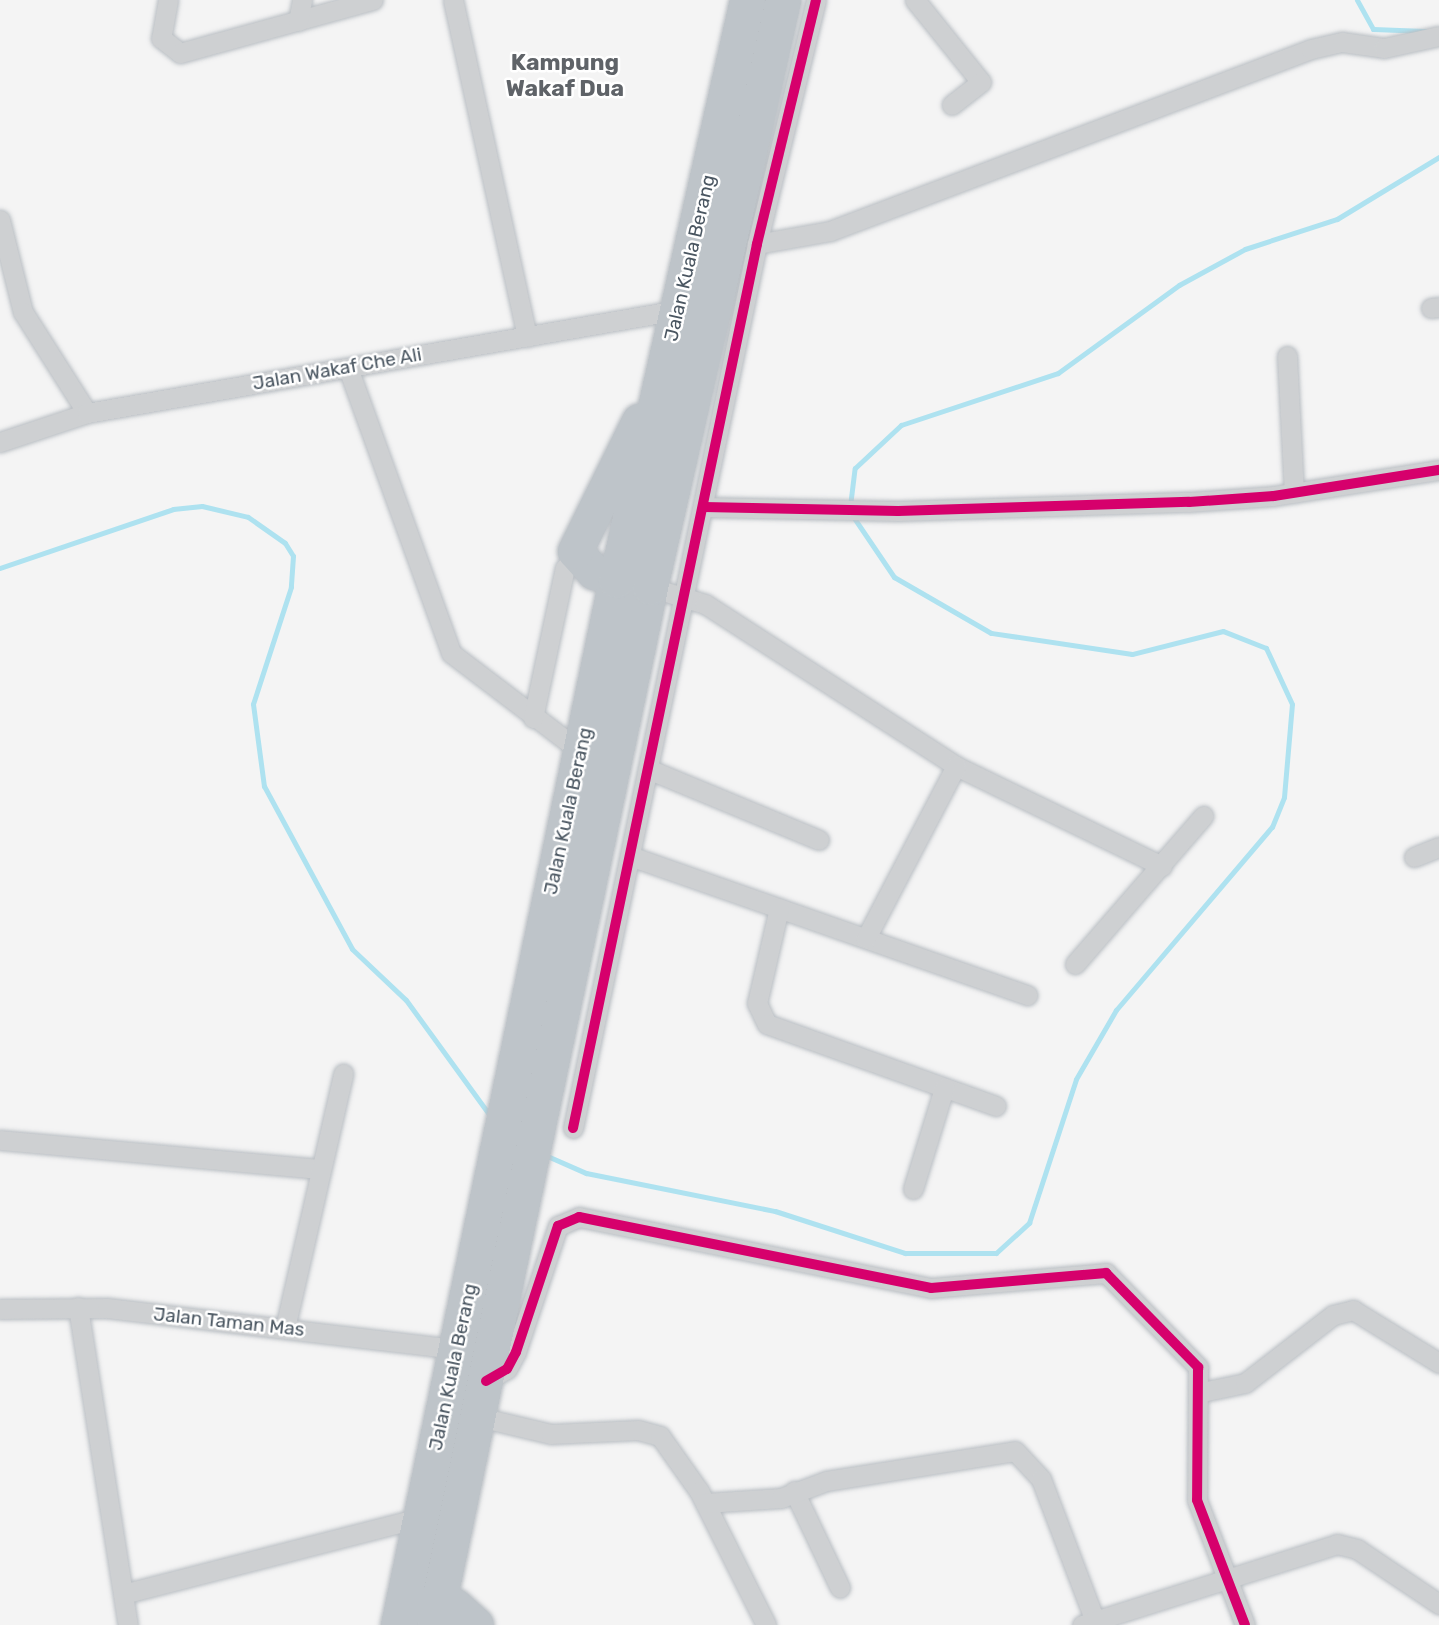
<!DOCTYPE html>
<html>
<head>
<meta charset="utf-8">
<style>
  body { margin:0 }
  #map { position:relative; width:1439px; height:1625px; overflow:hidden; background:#f4f4f4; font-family:Rubik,sans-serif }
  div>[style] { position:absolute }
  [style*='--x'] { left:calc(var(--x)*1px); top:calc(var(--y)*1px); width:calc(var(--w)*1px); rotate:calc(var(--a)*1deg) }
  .stream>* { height:5px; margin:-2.5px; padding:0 2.5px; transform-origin:2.5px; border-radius:2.5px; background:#aee2f0 }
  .roads { filter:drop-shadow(0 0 2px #b9bec3) drop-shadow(0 0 2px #b9bec3) }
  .street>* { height:19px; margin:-9.5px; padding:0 9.5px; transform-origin:9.5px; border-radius:9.5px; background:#ced0d2 }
  .highway>* { height:35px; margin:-17.5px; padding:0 17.5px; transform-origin:17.5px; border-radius:17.5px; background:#bec4c9 }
  .cycleway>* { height:10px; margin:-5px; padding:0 5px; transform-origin:5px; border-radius:5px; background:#d6006c }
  span { translate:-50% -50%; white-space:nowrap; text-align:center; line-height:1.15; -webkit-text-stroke:5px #fff; paint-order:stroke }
  .street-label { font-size:19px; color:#4a5661 }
  .quarter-label { font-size:23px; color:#5f6368; font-weight:700 }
</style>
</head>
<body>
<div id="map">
  <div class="stream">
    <i style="--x:1357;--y:0;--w:33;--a:61"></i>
    <i style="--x:1373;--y:29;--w:52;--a:2.2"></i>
    <i style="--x:850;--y:506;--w:38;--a:-83"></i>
    <i style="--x:855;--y:468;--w:63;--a:-43.1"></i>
    <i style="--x:901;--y:425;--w:165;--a:-18.3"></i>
    <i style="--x:1058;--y:373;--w:150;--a:-36"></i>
    <i style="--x:1179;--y:285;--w:75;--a:-28.6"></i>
    <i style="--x:1245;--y:249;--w:97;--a:-18.1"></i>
    <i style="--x:1337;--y:219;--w:119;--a:-31.3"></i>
    <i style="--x:0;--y:568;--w:183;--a:-18.8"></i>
    <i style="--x:173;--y:509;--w:29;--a:-6"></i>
    <i style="--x:202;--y:506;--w:47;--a:13.4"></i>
    <i style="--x:248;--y:517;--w:45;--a:35.1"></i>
    <i style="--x:285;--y:543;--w:15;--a:58"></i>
    <i style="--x:293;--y:556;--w:31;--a:94"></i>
    <i style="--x:291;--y:587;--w:123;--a:108"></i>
    <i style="--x:253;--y:704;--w:83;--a:82.4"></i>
    <i style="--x:264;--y:786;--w:185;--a:61.6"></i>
    <i style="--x:352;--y:949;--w:74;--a:43.4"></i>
    <i style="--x:406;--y:1000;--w:145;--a:54"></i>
    <i style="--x:545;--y:1155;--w:45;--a:23.7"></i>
    <i style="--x:586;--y:1173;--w:193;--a:11.4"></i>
    <i style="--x:775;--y:1211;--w:137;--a:17.9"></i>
    <i style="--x:905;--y:1253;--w:91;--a:0"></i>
    <i style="--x:996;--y:1253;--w:45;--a:-42.3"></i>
    <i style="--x:1029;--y:1223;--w:151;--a:-71.9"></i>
    <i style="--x:1076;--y:1079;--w:80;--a:-59.9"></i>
    <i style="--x:1116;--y:1010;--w:240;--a:-49.6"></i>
    <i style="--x:1272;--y:827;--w:32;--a:-68"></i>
    <i style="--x:1284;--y:797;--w:93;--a:-85.1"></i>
    <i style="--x:1292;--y:704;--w:62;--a:-114.9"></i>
    <i style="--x:1266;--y:648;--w:46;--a:-158.4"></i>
    <i style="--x:1223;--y:631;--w:94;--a:165.8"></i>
    <i style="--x:1132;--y:654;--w:143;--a:-171.5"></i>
    <i style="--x:991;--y:633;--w:112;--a:-150"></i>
    <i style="--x:894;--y:577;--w:75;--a:-124.1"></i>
  </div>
  <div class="roads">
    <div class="street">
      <i style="--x:168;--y:0;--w:39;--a:100"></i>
      <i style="--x:161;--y:38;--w:24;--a:38"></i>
      <i style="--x:180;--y:53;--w:200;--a:-15.4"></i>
      <i style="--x:453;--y:0;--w:345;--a:77.6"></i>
      <i style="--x:915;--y:0;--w:105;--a:51.2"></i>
      <i style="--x:981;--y:82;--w:37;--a:142"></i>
      <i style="--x:298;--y:21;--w:21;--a:-79"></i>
      <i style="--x:0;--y:220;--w:95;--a:76"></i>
      <i style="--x:23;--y:312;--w:120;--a:57.6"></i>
      <i style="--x:757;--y:244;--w:74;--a:-10.1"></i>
      <i style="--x:830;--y:231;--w:514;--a:-20.73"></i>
      <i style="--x:1311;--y:49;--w:32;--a:-13"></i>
      <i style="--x:1342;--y:42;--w:42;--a:8.1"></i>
      <i style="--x:1384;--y:48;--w:56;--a:-12.3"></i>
      <i style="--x:1431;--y:308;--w:8;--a:-7"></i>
      <i style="--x:1287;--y:356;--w:137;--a:87.1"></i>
      <i style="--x:348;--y:368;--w:303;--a:70.1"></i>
      <i style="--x:451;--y:653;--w:162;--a:37.2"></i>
      <i style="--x:0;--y:442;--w:92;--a:-18.4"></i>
      <i style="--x:87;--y:413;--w:600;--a:-9.89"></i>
      <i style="--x:704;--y:507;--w:194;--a:1.2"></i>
      <i style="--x:898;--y:511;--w:291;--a:-1.8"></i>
      <i style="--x:1189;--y:502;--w:85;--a:-4"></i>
      <i style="--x:1274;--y:496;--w:167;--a:-9"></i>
      <i style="--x:650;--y:587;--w:58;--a:17.2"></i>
      <i style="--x:705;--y:604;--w:299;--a:32.8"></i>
      <i style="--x:956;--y:766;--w:229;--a:25.9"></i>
      <i style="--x:533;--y:718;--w:153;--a:-78"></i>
      <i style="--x:565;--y:568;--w:14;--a:-34"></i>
      <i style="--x:648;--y:769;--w:185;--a:22.5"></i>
      <i style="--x:630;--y:856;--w:421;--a:19.3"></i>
      <i style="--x:1414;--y:857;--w:27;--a:-22"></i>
      <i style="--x:779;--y:908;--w:98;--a:103"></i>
      <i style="--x:757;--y:1003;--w:23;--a:65"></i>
      <i style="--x:767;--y:1024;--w:243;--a:19.7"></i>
      <i style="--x:866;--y:938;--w:194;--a:-62.4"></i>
      <i style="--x:1075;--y:964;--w:196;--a:-49.1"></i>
      <i style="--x:573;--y:1128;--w:903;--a:-78.24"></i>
      <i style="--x:757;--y:244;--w:251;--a:-76.4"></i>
      <i style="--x:0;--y:1140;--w:322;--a:5.2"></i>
      <i style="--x:913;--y:1189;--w:106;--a:-72.9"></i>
      <i style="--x:78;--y:1307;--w:322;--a:81.1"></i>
      <i style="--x:0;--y:1309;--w:107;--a:-0.5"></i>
      <i style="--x:107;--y:1308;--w:352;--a:6.7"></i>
      <i style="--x:285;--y:1328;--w:261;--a:-77.1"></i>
      <i style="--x:486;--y:1381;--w:24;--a:-30"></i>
      <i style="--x:507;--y:1369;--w:19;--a:-62"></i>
      <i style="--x:516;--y:1352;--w:133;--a:-71.6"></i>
      <i style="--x:558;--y:1226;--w:23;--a:-23"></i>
      <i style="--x:579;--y:1217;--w:359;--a:11.4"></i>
      <i style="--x:931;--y:1288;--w:176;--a:-4.9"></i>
      <i style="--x:1106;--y:1273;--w:132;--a:45.6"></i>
      <i style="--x:1198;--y:1367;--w:133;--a:90.4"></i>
      <i style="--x:1197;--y:1500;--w:134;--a:69"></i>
      <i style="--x:1202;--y:1392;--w:44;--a:-11.8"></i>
      <i style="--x:1245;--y:1383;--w:111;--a:-37.7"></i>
      <i style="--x:1333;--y:1315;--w:21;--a:-14"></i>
      <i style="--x:1353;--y:1310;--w:101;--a:31.6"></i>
      <i style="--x:479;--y:1417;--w:74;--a:13.3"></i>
      <i style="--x:551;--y:1434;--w:87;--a:-2.6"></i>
      <i style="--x:638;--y:1430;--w:23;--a:15"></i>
      <i style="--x:660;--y:1436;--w:67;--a:54.7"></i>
      <i style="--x:699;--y:1491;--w:150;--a:63.4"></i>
      <i style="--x:794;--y:1491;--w:107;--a:64.6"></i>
      <i style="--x:705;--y:1503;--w:76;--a:-3.8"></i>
      <i style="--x:781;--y:1498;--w:48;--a:-20.7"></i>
      <i style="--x:826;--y:1481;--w:191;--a:-9"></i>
      <i style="--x:1015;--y:1451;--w:38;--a:47"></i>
      <i style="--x:1041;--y:1479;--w:152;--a:69.2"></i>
      <i style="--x:123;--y:1594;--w:307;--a:-14.4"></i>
      <i style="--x:1082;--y:1625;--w:268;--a:-17.6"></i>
      <i style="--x:1337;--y:1544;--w:21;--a:14"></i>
      <i style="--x:1357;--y:1549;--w:99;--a:33.9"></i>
    </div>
    <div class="highway">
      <i style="--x:637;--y:584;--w:45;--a:-164.4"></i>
      <i style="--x:594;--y:572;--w:28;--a:-132"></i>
      <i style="--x:575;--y:551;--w:145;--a:-63.8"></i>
      <i style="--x:418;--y:1604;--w:37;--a:3"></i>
      <i style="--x:455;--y:1606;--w:28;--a:42"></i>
      <i style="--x:398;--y:1625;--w:1067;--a:-78.22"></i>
      <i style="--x:616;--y:580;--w:595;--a:-77.27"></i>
      <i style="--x:434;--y:1625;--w:1060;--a:-78.24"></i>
      <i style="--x:650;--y:587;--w:602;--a:-77.23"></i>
    </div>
  </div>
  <div class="cycleway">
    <i style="--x:704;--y:507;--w:194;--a:1.2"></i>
    <i style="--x:898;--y:511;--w:291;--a:-1.8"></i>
    <i style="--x:1189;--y:502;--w:85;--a:-4"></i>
    <i style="--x:1274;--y:496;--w:167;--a:-9"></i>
    <i style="--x:573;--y:1128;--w:903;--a:-78.24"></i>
    <i style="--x:757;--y:244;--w:251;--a:-76.4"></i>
    <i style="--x:486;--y:1381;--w:24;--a:-30"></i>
    <i style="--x:507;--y:1369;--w:19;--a:-62"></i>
    <i style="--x:516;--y:1352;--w:133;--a:-71.6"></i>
    <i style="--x:558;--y:1226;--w:23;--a:-23"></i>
    <i style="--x:579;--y:1217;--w:359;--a:11.4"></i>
    <i style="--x:931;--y:1288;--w:176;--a:-4.9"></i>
    <i style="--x:1106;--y:1273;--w:132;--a:45.6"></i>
    <i style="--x:1198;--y:1367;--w:133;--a:90.4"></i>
    <i style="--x:1197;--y:1500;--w:134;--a:69"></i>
  </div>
  <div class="street-label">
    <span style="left:690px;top:258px;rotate:-77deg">Jalan Kuala Berang</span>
    <span style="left:337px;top:369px;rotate:-10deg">Jalan Wakaf Che Ali</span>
    <span style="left:568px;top:811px;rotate:-78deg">Jalan Kuala Berang</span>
    <span style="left:229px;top:1322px;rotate:6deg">Jalan Taman Mas</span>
    <span style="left:453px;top:1367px;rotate:-78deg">Jalan Kuala Berang</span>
  </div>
  <div class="quarter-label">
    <span style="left:565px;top:75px">Kampung<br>Wakaf Dua</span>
  </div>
</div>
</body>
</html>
